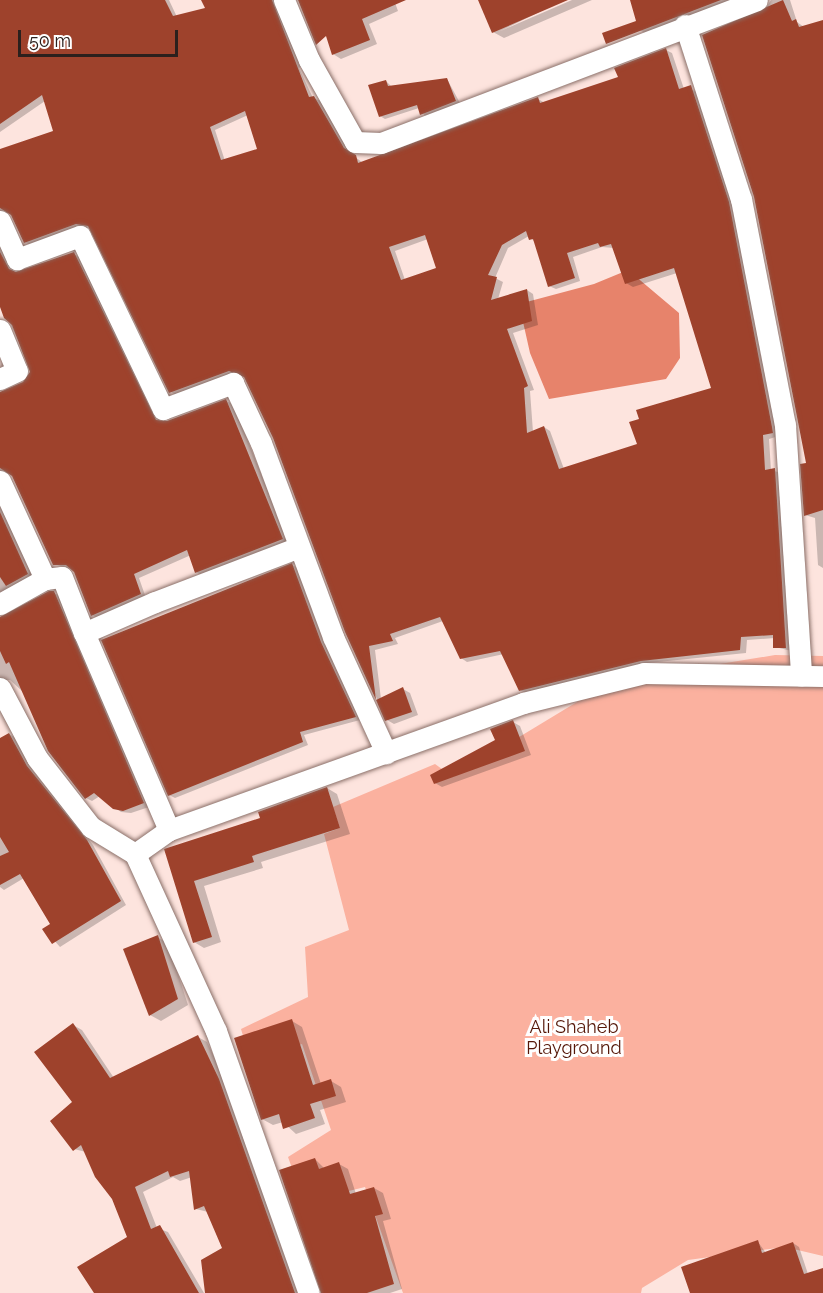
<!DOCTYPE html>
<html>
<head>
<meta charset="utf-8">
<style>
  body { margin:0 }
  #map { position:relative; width:823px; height:1293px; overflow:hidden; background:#fde4de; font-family:Raleway,sans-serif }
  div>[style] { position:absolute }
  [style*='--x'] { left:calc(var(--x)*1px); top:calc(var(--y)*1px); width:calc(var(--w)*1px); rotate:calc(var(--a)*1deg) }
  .green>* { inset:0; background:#fbb19f }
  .water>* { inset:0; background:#e7836b }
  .shadow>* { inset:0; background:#0003 }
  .building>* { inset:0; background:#9e422c }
  .roads { filter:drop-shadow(0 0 2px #8a6f68) drop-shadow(0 0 2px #8a6f68) }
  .street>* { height:21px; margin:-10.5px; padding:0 10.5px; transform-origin:10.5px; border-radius:10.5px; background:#fff }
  span { translate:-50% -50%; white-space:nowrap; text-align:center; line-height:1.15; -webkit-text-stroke:6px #fff; paint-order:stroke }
  .park-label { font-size:18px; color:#551708 }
  .scale { position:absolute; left:18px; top:30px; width:160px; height:27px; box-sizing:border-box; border:3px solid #2b201d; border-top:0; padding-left:8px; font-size:18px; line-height:21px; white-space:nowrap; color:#2b201d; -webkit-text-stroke:4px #fff; paint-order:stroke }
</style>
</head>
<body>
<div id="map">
  <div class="green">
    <i style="clip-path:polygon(775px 655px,823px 656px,823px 1256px,785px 1247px,688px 1260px,642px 1288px,641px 1293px,403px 1293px,365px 1187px,304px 1202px,288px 1157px,331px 1130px,302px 1044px,251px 1063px,241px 1029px,308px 997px,305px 947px,349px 930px,324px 834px,340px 828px,333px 807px,435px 764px,453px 777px,610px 682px)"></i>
  </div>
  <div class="water">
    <i style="clip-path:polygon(628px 270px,679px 313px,680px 358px,666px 379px,549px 399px,530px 353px,519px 304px,594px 284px)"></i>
  </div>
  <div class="shadow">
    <i style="clip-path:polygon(evenodd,0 0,169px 0,177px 17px,207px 9px,203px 0,281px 0,302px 66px,299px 68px,313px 98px,321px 101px,350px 153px,363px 163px,538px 99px,545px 103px,630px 75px,666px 50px,672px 53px,684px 89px,697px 91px,735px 207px,779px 436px,769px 439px,771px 470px,781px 473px,792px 651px,775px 647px,775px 638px,747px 640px,746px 653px,648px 663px,527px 694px,520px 690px,504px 654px,467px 662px,461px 658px,443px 621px,395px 638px,398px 644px,375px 650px,381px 699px,403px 689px,410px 693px,418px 715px,394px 724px,387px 720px,346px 632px,274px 438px,246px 378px,237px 374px,177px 396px,171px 392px,91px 228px,83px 227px,31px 246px,25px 242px,11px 213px,0 214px,0 151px,55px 132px,45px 101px,0 132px,0 0,248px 115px,259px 150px,225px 161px,215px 130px,248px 115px,0 0,529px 236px,535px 242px,549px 286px,556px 289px,580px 281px,573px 257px,602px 247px,614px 248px,626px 283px,633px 287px,677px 273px,713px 389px,638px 445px,564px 469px,550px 431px,544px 427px,533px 432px,530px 391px,534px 390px,513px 333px,538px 325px,533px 294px,527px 290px,498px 299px,503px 282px,495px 278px,508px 248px,529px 236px,0 0,428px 239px,438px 269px,405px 280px,395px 251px,428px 239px)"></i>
    <i style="clip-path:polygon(314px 0,394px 0,398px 11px,369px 24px,377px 44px,341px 59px,333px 54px)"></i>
    <i style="clip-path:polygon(480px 0,564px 0,498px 32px,572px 0,592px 0,504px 38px,493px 32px)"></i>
    <i style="clip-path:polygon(631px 0,739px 0,648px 35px,640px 30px)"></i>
    <i style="clip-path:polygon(771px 0,790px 0,797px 22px,804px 27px,823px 21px,823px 568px,818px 565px,815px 518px,805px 515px,808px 464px,763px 13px)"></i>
    <i style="clip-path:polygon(447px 79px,460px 103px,426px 117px,419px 108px,385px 119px,380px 116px,386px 81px,392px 87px)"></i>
    <i style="clip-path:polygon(0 242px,14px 272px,73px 254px,80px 257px,160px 421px,168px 422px,226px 401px,233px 404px,289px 543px,203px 576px,196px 572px,191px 555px,139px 578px,146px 598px,99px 619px,92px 615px,74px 570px,54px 564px,12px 474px,0 475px,0 393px,7px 397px,27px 380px,31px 367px,0 302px)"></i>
    <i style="clip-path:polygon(0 503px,34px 577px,0 596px)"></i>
    <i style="clip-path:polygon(292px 565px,298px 568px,360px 720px,304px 735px,308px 745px,175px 798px,169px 795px)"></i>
    <i style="clip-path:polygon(54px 593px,60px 596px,149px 807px,131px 813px,121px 812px,100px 796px,92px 801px,86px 798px,22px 691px,10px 680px,0 680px,0 617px)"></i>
    <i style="clip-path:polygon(513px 722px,520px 726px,531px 755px,442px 787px,435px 783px,497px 740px)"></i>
    <i style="clip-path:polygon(9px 734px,16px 738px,33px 771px,93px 845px,126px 905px,60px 947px,44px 929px,52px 924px,24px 878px,4px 890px,0 887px,0 740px)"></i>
    <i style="clip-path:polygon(327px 788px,337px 794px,350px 834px,261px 862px,263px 868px,204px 886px,221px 942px,204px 948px,194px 942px,165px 850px,262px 819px)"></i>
    <i style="clip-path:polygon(157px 937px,168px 943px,188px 1005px,161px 1021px,150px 1015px)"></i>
    <i style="clip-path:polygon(292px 1021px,302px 1027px,321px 1084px,331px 1081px,341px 1087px,346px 1102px,320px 1110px,325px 1124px,296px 1134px,283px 1122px,273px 1125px,262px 1119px)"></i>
    <i style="clip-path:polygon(73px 1025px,82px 1030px,114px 1078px,198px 1037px,207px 1042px,228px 1085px,304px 1293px,207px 1293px,223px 1249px,208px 1212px,196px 1209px,192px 1177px,180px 1181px,173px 1177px,143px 1192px,157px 1228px,168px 1232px,204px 1293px,100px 1293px,129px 1237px,114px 1198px,86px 1152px,74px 1149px)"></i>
    <i style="clip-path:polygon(315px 1159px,325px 1169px,339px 1164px,348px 1169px,356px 1194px,374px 1188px,383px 1193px,391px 1219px,383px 1221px,402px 1289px,390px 1293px,322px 1293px)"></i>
    <i style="clip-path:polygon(758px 1242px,766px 1253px,793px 1243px,799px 1247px,808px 1274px,823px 1269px,823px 1293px,694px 1293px,683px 1267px)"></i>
  </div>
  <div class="building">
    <i style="clip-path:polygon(evenodd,0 0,165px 0,173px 16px,205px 8px,201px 0,272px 0,309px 97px,314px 96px,344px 148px,356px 155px,358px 163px,538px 97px,540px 103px,618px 77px,614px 68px,666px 48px,679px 89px,691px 85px,729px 202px,772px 427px,773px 433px,763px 435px,765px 470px,775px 468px,786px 648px,773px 648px,773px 635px,741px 637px,740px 650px,641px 661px,519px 691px,500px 651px,460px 659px,440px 617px,390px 634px,393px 641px,369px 646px,376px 700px,345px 632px,273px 438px,244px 377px,229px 371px,169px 393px,88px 226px,76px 224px,24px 243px,11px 215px,0 208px,0 149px,53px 131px,42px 95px,0 124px,0 0,245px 111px,257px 149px,221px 160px,210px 127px,245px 111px,0 0,526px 231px,529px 240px,533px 239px,548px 287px,575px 278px,567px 253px,598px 243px,600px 247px,611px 244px,625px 284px,674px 268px,711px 388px,636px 410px,639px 419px,629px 422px,637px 444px,559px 469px,544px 426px,527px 433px,524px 388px,528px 386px,507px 329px,532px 321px,527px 289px,491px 300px,497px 277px,488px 275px,502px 245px,526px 231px,0 0,425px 235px,436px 268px,401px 280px,389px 247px,425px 235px)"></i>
    <i style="clip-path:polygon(298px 0,406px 0,362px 19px,370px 40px,332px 55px,326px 36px,316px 45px)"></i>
    <i style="clip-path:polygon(478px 0,568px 0,492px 33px)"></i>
    <i style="clip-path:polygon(630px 0,721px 0,606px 44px,602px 33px,636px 21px)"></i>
    <i style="clip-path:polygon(783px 0,792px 21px,796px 19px,799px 27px,823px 20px,823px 510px,804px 516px,800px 464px,806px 463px,754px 197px,702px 35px)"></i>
    <i style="clip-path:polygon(447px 78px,456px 101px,420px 115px,417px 105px,379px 117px,368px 85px,386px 80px,388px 86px)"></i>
    <i style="clip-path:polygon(0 252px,9px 269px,16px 272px,74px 252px,156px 420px,167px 421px,226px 399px,283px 539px,195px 573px,187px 550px,134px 574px,141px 594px,91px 616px,74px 572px,66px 565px,53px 565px,12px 476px,0 468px,0 392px,23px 382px,30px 372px,12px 325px,4px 318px,0 307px)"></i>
    <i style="clip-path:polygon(0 512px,28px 574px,6px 586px,0 577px)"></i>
    <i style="clip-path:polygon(292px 563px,321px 642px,356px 717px,300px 732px,303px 742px,168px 796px,101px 640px)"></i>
    <i style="clip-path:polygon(49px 591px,54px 591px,144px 803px,123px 811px,113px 809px,94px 793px,85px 799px,48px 751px,9px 662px,6px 664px,0 651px,0 617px)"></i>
    <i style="clip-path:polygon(403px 687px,412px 712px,385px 721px,376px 700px)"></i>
    <i style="clip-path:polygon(513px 720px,525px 751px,434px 784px,430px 775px,495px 740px,490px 729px)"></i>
    <i style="clip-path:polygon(9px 733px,27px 766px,87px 840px,121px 901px,52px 944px,42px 929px,50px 924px,20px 874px,0 885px,0 856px,9px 852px,0 837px,0 738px)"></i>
    <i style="clip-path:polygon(327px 787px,340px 828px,252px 856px,254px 862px,194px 881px,212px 937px,193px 943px,164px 849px,260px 818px,258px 812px)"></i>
    <i style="clip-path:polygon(158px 935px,178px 999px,149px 1016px,123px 949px)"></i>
    <i style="clip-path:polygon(292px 1019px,313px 1085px,331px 1079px,336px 1096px,310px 1104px,315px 1118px,283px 1129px,279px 1114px,261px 1120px,234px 1038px)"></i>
    <i style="clip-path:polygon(73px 1023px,110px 1078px,198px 1035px,219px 1079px,295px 1293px,205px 1293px,201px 1260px,222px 1248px,204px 1206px,194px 1210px,189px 1171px,170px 1177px,168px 1171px,135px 1187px,151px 1229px,160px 1225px,199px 1293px,94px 1293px,77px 1267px,127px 1237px,112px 1199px,95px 1177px,81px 1145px,73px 1151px,50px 1121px,72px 1102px,34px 1052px)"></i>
    <i style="clip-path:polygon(315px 1158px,319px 1169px,339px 1162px,350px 1194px,374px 1187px,383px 1214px,375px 1216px,394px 1284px,367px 1293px,321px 1293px,279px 1170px)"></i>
    <i style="clip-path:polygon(758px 1240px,762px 1253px,793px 1242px,804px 1274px,823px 1268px,823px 1293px,690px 1293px,681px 1267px)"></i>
  </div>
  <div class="roads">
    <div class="street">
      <i style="--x:284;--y:0;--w:65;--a:67.4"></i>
      <i style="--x:309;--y:60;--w:94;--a:60.7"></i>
      <i style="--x:355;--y:142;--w:26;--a:2"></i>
      <i style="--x:381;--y:143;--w:402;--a:-20.8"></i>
      <i style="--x:685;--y:25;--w:183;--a:72.2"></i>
      <i style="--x:741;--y:199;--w:230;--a:79"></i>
      <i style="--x:785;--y:425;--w:251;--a:86.3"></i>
      <i style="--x:0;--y:221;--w:42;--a:65.9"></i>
      <i style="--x:17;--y:259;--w:67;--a:-20.1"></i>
      <i style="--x:80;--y:236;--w:192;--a:64.4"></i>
      <i style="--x:163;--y:409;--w:75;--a:-20.4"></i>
      <i style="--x:233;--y:383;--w:66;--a:65"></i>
      <i style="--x:261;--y:443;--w:207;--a:69.6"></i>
      <i style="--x:333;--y:637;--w:128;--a:65.4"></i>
      <i style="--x:0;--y:330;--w:44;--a:67.5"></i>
      <i style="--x:17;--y:371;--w:19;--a:155"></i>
      <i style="--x:0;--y:481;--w:108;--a:65.3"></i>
      <i style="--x:45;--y:579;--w:17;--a:-7"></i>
      <i style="--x:62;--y:577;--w:60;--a:68.6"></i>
      <i style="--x:0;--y:604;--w:51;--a:-29.1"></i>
      <i style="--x:0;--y:688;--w:79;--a:62.1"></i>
      <i style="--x:37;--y:758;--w:88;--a:52"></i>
      <i style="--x:91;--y:827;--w:52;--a:31.5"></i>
      <i style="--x:135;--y:854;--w:195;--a:65.4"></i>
      <i style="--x:216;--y:1031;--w:278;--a:70.5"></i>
      <i style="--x:169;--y:830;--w:215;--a:-113.3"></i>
      <i style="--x:84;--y:633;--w:77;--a:-23.6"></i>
      <i style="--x:155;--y:602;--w:154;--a:-20.9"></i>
      <i style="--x:135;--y:854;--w:42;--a:-35.2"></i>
      <i style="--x:169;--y:830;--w:376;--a:-19.7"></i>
      <i style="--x:523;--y:703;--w:125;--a:-13.9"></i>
      <i style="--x:644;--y:673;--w:179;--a:1"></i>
    </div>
  </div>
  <div class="park-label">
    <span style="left:574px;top:1038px">Ali Shaheb<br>Playground</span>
  </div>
  <div class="scale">50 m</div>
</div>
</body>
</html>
